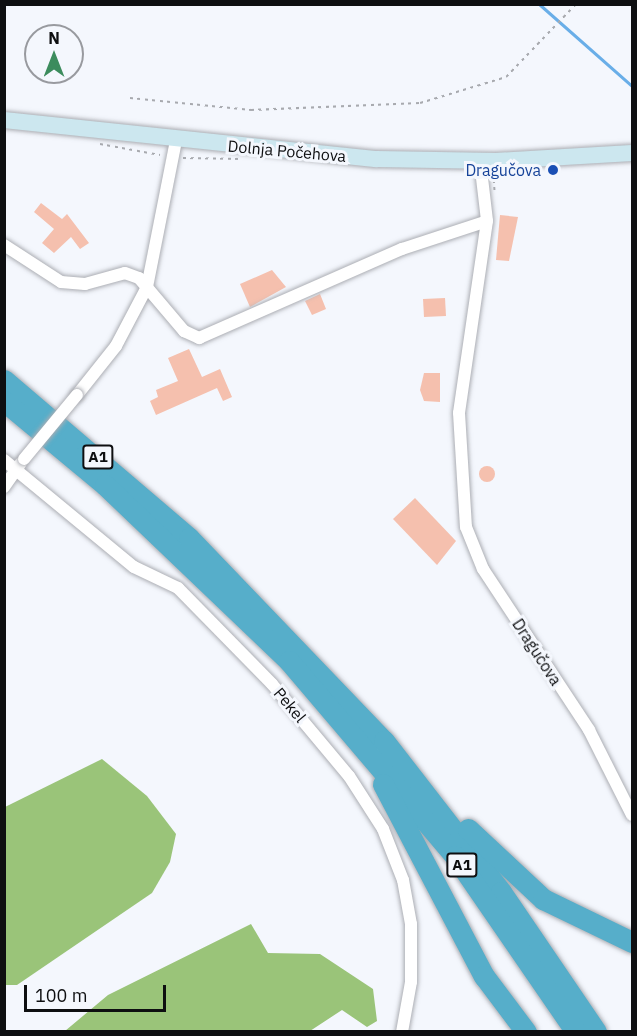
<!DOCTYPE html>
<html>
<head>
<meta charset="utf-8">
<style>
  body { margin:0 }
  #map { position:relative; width:637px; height:1036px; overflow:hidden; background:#f4f7fd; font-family:"IBM Plex Sans",sans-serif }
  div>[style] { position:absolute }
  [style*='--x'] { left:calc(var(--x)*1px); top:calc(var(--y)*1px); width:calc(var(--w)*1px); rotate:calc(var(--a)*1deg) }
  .forest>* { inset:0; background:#9ac479 }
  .stream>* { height:3px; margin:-1.5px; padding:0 1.5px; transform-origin:1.5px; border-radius:1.5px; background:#69aee8 }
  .building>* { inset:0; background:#f5c0ae }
  .round { border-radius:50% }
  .path>* { height:1.5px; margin-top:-0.75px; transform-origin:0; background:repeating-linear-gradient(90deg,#a8aaaf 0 3px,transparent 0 7.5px) }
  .roads { filter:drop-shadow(0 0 2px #acaeb4) drop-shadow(0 0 2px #acaeb4) }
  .minor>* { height:12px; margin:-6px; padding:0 6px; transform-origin:6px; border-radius:6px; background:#fff }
  .secondary>* { height:16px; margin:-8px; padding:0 8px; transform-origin:8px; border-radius:8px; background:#cce7ef }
  .motorway>* { height:21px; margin:-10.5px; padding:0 10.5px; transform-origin:10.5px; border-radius:10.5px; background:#56aeca }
  .bridges { filter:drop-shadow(0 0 2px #acaeb4) drop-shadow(0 0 2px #acaeb4) }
  .minor-bridge>* { height:12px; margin:-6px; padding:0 6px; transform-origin:6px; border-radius:6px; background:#fff }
  .dots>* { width:16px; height:16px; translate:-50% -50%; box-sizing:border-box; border:3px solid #f4f7fd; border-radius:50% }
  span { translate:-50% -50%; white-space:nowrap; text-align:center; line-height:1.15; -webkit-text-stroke:6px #f4f7fd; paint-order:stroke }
  .shield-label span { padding:2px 4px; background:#f4f7fd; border:2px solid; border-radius:4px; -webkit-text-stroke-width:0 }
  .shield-label { font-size:15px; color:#0e0f11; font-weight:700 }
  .street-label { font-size:16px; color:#0e0f11 }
  .transit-label { font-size:16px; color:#164399 }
  .right { translate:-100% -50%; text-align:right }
  .frame { position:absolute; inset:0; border:6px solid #0e0f11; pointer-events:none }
  .north { position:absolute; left:24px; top:24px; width:60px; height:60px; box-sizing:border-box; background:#f4f7fd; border:2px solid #989a9f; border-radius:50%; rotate:0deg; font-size:16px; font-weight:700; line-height:24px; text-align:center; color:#0e0f11 }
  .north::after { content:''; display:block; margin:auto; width:21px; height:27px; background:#3c8c5d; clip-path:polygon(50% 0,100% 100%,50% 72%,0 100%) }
  .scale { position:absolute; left:24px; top:985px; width:142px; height:27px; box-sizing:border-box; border:3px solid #0e0f11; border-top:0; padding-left:8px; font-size:18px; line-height:21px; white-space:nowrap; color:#0e0f11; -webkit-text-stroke:4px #f4f7fd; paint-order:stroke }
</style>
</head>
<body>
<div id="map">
  <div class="forest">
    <i style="clip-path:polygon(102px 759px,147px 796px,176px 834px,170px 862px,152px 893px,17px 985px,5px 985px,5px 807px)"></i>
    <i style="clip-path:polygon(251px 924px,268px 953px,320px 954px,373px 989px,377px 1021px,367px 1027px,342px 1010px,310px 1031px,65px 1031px,108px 995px)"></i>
  </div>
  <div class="stream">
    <i style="--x:539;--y:4;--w:124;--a:41.4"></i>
  </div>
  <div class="building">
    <i style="clip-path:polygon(41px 203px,62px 219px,67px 214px,89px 243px,80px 249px,71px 237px,54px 253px,42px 243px,54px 229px,34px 212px)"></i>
    <i style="clip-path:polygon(500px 215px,518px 217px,509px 261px,496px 260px)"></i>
    <i style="clip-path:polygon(272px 270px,286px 287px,250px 307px,240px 284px)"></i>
    <i style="clip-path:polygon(320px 294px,326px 309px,312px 315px,305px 301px)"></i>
    <i style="clip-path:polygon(445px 298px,446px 316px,424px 317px,423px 299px)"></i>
    <i style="clip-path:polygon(189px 349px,202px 377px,220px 369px,232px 397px,223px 401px,217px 388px,156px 415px,150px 401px,158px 397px,156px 390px,178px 381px,168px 358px)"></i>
    <i style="clip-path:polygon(424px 373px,440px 373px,440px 402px,424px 401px,420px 390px)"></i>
    <i class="round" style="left:479px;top:466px;width:16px;height:16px"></i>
    <i style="clip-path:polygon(415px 498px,456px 541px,437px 565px,393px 519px)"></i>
  </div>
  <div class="path">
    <i style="--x:130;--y:98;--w:122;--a:5.7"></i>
    <i style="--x:251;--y:110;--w:169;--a:-2.4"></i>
    <i style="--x:420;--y:103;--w:90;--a:-16.8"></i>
    <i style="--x:506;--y:77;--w:101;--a:-46.2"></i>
    <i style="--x:100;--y:144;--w:61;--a:10.4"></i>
    <i style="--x:183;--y:158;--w:60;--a:1"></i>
    <i style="--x:494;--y:180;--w:14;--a:86"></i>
  </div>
  <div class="roads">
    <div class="minor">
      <i style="--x:480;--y:161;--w:60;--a:83.3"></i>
      <i style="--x:487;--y:221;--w:194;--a:98.3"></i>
      <i style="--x:459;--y:413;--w:114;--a:86.5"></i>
      <i style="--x:466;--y:527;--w:45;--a:68"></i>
      <i style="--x:483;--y:569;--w:193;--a:56.6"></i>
      <i style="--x:589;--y:730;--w:95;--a:63.2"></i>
      <i style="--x:4;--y:245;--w:68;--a:33"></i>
      <i style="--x:61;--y:282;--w:24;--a:5"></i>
      <i style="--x:85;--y:284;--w:41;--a:-15.4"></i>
      <i style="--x:125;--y:273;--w:15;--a:20"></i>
      <i style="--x:139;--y:278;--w:70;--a:49.7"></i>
      <i style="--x:184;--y:331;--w:17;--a:25"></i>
      <i style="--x:199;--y:338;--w:222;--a:-23.7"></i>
      <i style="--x:402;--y:249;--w:89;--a:-18.2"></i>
      <i style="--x:77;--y:395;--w:63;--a:-51.5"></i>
      <i style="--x:116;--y:346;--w:67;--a:-62.3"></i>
      <i style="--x:147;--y:287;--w:150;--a:-78.8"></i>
      <i style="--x:4;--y:460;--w:168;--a:39.5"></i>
      <i style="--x:134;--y:567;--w:49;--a:25.5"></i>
      <i style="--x:178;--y:588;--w:134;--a:45.6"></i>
      <i style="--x:272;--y:684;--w:120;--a:50.1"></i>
      <i style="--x:349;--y:776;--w:63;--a:57.3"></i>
      <i style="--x:383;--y:829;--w:55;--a:68.6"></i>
      <i style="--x:403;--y:880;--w:45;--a:79.7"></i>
      <i style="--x:411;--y:924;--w:58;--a:90"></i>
      <i style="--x:411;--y:982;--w:51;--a:100.2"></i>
      <i style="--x:4;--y:487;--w:29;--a:-55"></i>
    </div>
    <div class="secondary">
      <i style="--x:4;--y:120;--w:375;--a:6"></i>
      <i style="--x:377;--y:159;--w:119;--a:1"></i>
      <i style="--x:496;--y:161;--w:136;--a:-3.4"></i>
    </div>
    <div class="motorway">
      <i style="--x:4;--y:380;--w:243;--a:40.5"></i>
      <i style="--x:189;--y:538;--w:281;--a:46.2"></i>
      <i style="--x:384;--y:741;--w:191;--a:52.2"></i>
      <i style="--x:501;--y:892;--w:169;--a:55.8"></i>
      <i style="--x:4;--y:401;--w:131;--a:39.7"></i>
      <i style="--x:105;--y:485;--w:255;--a:43.7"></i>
      <i style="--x:289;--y:661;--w:256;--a:49.6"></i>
      <i style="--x:455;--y:856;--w:214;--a:55.5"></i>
      <i style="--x:383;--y:784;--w:217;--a:62.3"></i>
      <i style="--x:484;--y:976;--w:70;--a:53.1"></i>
      <i style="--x:468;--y:829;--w:103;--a:43"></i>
      <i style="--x:543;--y:899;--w:99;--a:25.8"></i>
    </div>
  </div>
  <div class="bridges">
    <div class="minor-bridge">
      <i style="--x:24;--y:459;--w:83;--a:-50.4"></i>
    </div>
  </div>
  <div class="dots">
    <i style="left:553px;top:170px;background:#1a4fb4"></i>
  </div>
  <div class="shield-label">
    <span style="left:98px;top:457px">A1</span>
    <span style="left:462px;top:865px">A1</span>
  </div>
  <div class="street-label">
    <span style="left:287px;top:151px;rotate:5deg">Dolnja Počehova</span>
    <span style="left:537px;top:652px;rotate:57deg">Dragučova</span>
    <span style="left:290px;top:705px;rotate:50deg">Pekel</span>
  </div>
  <div class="transit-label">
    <span class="right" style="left:541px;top:170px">Dragučova</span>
  </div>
  <div class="frame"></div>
  <div class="north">N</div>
  <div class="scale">100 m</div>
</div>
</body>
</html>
